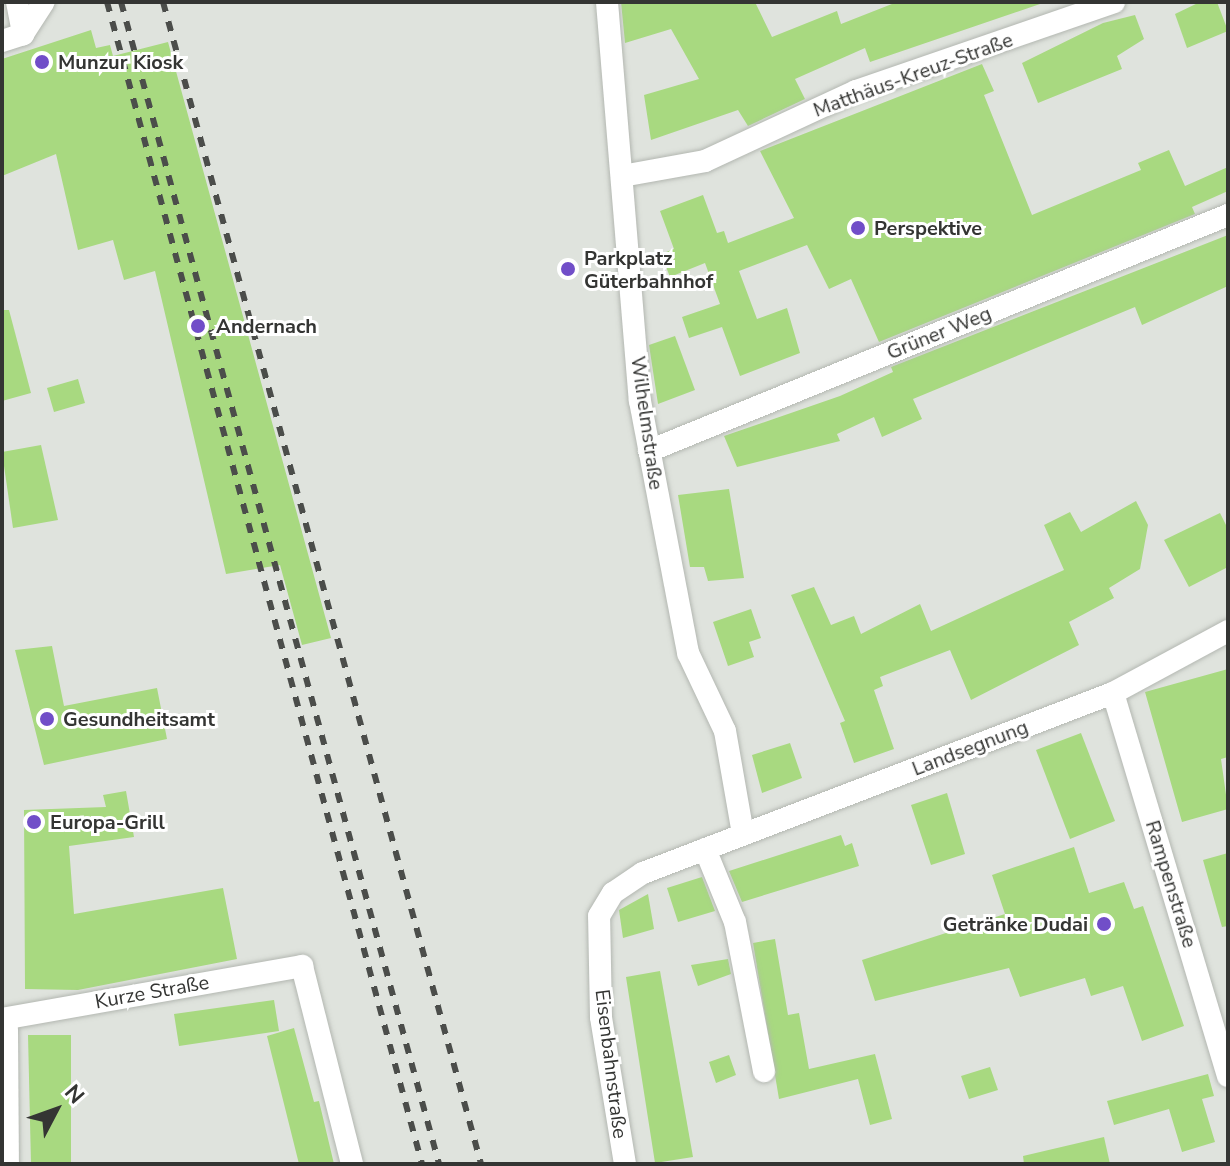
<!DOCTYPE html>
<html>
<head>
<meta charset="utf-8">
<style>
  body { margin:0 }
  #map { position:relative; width:1230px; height:1166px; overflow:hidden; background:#dfe3dd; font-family:"Nunito Sans",sans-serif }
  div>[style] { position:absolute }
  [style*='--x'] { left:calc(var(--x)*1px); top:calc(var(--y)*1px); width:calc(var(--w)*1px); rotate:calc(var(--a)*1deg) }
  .building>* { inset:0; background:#a8d980 }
  .roads { filter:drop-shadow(0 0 2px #b3b7b1) drop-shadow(0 0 2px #b3b7b1) }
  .street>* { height:22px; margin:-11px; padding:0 11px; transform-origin:11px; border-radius:11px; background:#fff }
  .secondary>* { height:32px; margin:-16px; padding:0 16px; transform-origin:16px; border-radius:16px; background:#fff }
  .rail>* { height:6px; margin-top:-3px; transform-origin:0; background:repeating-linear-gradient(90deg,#4b4d4a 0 10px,transparent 0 20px) }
  .dots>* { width:22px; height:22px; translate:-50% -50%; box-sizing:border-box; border:4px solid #fff; border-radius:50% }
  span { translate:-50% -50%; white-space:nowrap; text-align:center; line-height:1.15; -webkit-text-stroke:6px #fff; paint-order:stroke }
  .poi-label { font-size:20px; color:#343533; font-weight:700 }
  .left { translate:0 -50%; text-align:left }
  .right { translate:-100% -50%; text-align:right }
  .street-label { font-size:20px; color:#343533 }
  .frame { position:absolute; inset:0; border:4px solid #343533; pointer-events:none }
  .north { position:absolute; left:16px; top:1070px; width:80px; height:80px; -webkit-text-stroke:6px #fff; paint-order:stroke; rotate:49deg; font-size:22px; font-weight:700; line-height:32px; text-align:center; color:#343533 }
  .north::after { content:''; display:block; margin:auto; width:28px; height:36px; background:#343533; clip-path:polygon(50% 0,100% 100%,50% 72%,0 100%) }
</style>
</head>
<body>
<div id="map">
  <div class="building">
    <i style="clip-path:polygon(621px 2px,755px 2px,772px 37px,837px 11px,841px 24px,897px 2px,1043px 3px,870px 62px,865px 48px,795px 79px,805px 99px,748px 126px,738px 110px,651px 140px,644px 95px,699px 79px,671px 29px,625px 43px)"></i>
    <i style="clip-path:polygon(1200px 2px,1217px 2px,1228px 31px,1187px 48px,1175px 14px)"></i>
    <i style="clip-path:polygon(1135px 15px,1144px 39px,1117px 56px,1122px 69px,1038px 103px,1022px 63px,1103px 23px)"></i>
    <i style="clip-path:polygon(91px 30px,96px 48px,110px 45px,113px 56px,168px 42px,331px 638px,302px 645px,280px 565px,226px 574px,155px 271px,124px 280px,113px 240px,78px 250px,56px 154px,2px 176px,2px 59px)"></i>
    <i style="clip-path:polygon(982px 64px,994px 91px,984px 95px,1032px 215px,1141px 170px,1138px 163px,1169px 150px,1185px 186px,1228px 167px,1228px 191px,1192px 207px,1195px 214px,879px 342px,851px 279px,829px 289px,807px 245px,739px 271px,757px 319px,787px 308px,800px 353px,740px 376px,722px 327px,689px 338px,682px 317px,720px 304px,705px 263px,670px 277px,661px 254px,674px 249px,660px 211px,703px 195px,717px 233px,724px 231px,728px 243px,794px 218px,760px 151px)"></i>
    <i style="clip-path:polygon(1228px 235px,1228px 286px,1142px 325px,1135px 307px,913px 399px,922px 419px,882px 437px,874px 417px,837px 434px,840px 441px,737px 467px,724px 436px,840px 396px,893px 372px,891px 367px)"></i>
    <i style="clip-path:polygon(2px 310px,9px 310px,31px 393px,2px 401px)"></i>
    <i style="clip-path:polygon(675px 336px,695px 390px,658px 404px,649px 345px)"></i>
    <i style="clip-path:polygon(78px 379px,85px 403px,54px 412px,47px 388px)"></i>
    <i style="clip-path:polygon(41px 445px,58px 520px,13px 528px,2px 452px)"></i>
    <i style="clip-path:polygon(729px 489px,744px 578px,708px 581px,704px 567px,690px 567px,678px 495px)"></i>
    <i style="clip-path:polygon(1136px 501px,1148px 525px,1140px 569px,1109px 588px,1114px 598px,1069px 622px,1079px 645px,971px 700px,950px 650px,880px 677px,883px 686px,874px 690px,894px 749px,854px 763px,840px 723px,845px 721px,791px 595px,814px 587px,831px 625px,854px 616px,861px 634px,920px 604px,931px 631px,1064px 570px,1044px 525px,1070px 512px,1081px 532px)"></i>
    <i style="clip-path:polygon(1220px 513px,1228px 529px,1228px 567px,1189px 587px,1164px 540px)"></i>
    <i style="clip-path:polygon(751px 609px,761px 638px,749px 642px,754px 657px,728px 666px,713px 622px)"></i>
    <i style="clip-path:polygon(52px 646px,64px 706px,157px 688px,167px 739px,44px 765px,15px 650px)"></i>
    <i style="clip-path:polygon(1228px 669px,1228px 757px,1221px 759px,1228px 809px,1182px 822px,1145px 692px)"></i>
    <i style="clip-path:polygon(1081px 733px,1115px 821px,1070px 839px,1036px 750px)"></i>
    <i style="clip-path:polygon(790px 743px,802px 778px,762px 793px,752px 755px)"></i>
    <i style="clip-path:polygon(126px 791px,134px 837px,69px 846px,74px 914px,223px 888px,237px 959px,78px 990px,25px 989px,24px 810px,106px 807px,103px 795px)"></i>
    <i style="clip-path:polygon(947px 793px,965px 854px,931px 865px,911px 805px)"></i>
    <i style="clip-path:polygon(841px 835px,845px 846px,852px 843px,859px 866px,742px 902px,729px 871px)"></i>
    <i style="clip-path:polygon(1074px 847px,1089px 893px,1124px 882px,1134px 909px,1143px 906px,1184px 1026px,1142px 1041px,1123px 986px,1091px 996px,1085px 978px,1020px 997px,1009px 968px,875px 1001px,862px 960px,1005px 914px,992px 875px)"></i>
    <i style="clip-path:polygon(1228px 853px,1228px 926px,1222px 927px,1203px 860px)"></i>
    <i style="clip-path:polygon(702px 877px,715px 911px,678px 922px,667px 888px)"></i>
    <i style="clip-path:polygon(648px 894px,654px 929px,623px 938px,619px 910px)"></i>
    <i style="clip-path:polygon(775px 939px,788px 1015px,799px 1013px,809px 1069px,875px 1054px,892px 1119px,870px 1125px,858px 1079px,779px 1099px,753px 943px)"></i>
    <i style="clip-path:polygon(728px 959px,731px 974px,698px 986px,691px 965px)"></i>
    <i style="clip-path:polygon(660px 971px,693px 1157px,655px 1163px,626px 977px)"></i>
    <i style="clip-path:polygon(274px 1000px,279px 1031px,179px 1046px,174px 1014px)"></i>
    <i style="clip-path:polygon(294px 1028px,314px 1102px,319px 1101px,334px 1164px,299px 1164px,267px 1036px)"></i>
    <i style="clip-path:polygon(28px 1035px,71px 1035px,71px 1164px,31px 1164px)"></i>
    <i style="clip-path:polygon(729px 1055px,736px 1075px,716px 1083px,709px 1062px)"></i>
    <i style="clip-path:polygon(990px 1067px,998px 1090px,969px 1099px,961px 1076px)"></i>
    <i style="clip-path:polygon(1208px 1074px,1214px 1096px,1202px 1099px,1215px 1142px,1182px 1152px,1169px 1109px,1114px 1125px,1107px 1101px)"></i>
    <i style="clip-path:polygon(1104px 1137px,1110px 1164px,1024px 1164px,1023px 1156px)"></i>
  </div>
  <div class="roads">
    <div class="street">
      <i style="--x:17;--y:2;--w:33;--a:79"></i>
      <i style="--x:607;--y:2;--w:400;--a:85.3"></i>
      <i style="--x:640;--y:401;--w:257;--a:79.2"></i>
      <i style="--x:688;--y:653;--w:86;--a:64.6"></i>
      <i style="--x:725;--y:731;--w:105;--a:80.1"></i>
      <i style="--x:2;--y:41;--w:22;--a:-18"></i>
      <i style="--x:23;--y:34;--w:38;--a:-57"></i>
      <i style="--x:622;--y:176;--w:84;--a:-10.2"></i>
      <i style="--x:705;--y:161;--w:166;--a:-24.9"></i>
      <i style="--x:856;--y:91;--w:273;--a:-19"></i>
      <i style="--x:649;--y:451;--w:625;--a:-22.18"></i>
      <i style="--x:1113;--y:693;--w:400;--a:73.3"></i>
      <i style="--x:705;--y:849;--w:79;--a:67.7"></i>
      <i style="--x:735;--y:922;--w:152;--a:79"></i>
      <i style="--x:2;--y:1019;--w:305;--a:-10"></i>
      <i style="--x:302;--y:966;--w:204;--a:75.8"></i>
      <i style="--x:625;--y:1164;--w:149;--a:-99.3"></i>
      <i style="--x:601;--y:1017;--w:101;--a:-91.1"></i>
      <i style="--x:599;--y:916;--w:27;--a:-59"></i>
      <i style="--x:613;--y:893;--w:36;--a:-34"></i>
      <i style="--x:643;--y:873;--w:503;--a:-20.96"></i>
      <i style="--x:1113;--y:693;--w:131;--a:-28.3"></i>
    </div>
    <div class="secondary">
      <i style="--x:2;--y:1030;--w:134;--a:89.6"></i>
    </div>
  </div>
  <div class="rail">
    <i style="--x:107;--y:2;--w:1204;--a:74.83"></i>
    <i style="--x:121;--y:2;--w:1205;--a:74.69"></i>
    <i style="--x:163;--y:2;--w:1205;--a:74.69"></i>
  </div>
  <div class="dots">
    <i style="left:42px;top:62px;background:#714ec8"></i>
    <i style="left:858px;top:228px;background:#714ec8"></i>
    <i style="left:568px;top:269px;background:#714ec8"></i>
    <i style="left:198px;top:326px;background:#714ec8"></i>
    <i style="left:47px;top:719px;background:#714ec8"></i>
    <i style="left:34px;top:822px;background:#714ec8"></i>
    <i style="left:1104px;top:924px;background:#714ec8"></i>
  </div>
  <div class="poi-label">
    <span class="left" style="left:58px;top:62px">Munzur Kiosk</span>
    <span class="left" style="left:874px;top:228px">Perspektive</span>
    <span class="left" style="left:584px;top:270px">Parkplatz<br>Güterbahnhof</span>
    <span class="left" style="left:216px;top:326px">Andernach</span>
    <span class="left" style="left:63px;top:719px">Gesundheitsamt</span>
    <span class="left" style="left:50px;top:822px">Europa-Grill</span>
    <span class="right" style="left:1088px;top:924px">Getränke Dudai</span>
  </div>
  <div class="street-label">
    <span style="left:913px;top:75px;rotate:-20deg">Matthäus-Kreuz-Straße</span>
    <span style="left:939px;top:333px;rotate:-22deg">Grüner Weg</span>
    <span style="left:647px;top:423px;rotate:82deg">Wilhelmstraße</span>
    <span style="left:970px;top:748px;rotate:-21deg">Landsegnung</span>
    <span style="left:1171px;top:884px;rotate:73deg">Rampenstraße</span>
    <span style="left:152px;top:992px;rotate:-10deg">Kurze Straße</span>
    <span style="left:611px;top:1064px;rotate:83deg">Eisenbahnstraße</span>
  </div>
  <div class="frame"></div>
  <div class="north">N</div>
</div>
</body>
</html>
